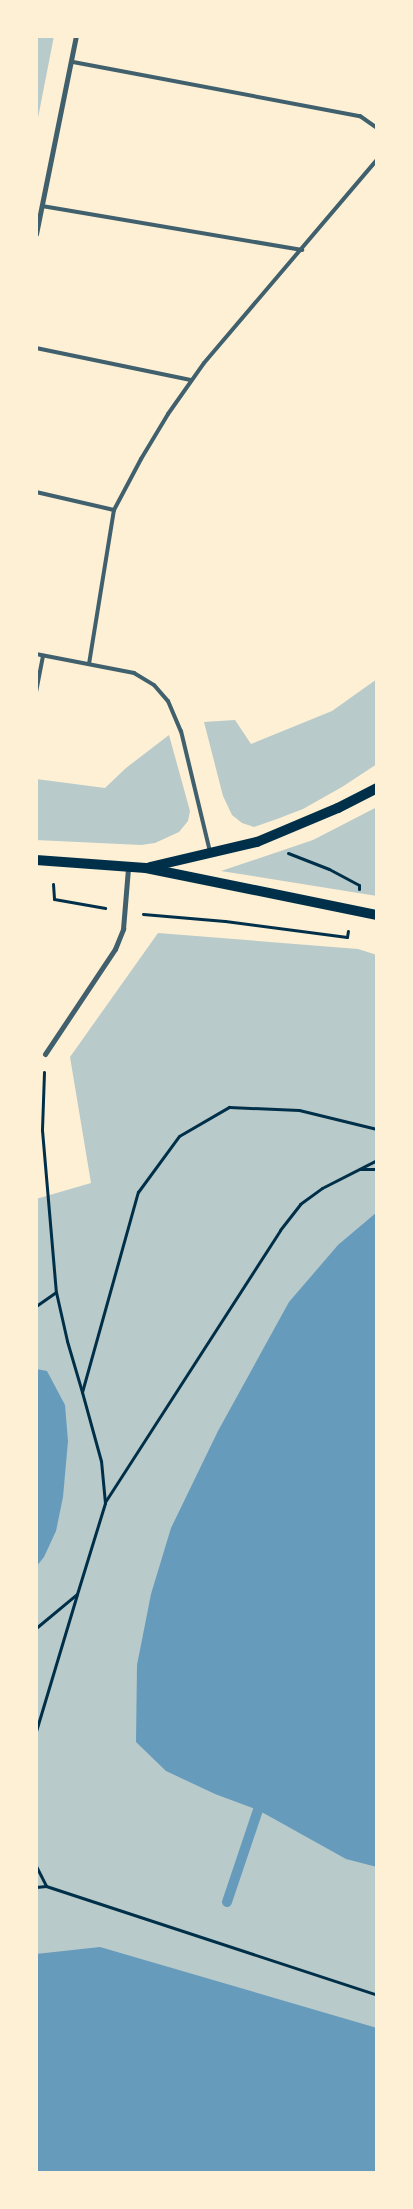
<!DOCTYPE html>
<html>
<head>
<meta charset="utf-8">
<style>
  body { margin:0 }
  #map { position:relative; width:413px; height:2209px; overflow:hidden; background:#fdf0d5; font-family:Mulish,sans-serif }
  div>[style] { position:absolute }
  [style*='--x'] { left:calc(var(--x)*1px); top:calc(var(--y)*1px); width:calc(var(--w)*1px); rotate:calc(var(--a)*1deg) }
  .green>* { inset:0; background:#b9caca }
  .water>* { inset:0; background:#669bbc }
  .stream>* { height:10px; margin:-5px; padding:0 5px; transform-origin:5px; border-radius:5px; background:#669bbc }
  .path>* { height:3px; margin:-1.5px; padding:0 1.5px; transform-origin:1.5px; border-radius:1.5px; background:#003049 }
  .service>* { height:4px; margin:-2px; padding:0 2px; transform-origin:2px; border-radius:2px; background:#3f606c }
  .minor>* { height:5px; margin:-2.5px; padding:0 2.5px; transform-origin:2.5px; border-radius:2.5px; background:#3f606c }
  .secondary>* { height:10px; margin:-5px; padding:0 5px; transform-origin:5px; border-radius:5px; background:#003049 }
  span { translate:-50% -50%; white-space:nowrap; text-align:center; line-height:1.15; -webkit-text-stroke:4px #fdf0d5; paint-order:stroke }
  .frame { position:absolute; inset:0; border:38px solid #fdf0d5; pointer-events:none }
</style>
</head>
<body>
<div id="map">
  <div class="green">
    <i style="clip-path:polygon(36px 36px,54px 36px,36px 128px)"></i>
    <i style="clip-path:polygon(377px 679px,377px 764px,342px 787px,303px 809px,277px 819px,254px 827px,242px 823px,232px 815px,223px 796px,204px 722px,235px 720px,251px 744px,332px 711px)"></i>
    <i style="clip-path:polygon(169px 735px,190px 811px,188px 821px,179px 832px,155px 843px,141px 845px,36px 840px,36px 779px,105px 788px,126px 768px)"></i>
    <i style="clip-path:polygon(377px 807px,377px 896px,221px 871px,313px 840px)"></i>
    <i style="clip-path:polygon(158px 933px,358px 949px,377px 955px,377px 2173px,36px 2173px,36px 1199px,91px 1183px,70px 1057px)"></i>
  </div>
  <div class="water">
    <i style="clip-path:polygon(377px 1212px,377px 1867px,346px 1859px,258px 1810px,215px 1794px,166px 1771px,136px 1742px,137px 1665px,151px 1594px,171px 1528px,218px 1431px,289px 1302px,338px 1245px)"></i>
    <i style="clip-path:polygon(36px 1369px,47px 1371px,65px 1405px,68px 1441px,63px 1497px,56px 1531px,44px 1557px,36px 1567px)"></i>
    <i style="clip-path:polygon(100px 1947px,377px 2028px,377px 2173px,36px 2173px,36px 1954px)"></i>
  </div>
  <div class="stream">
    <i style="--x:227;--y:1902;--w:97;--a:-71.4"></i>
    <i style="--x:258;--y:1810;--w:14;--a:-56"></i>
  </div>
  <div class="path">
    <i style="--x:288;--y:853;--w:44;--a:21.3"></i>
    <i style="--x:329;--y:869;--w:34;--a:28"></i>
    <i style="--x:359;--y:885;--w:4;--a:90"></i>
    <i style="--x:53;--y:884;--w:15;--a:86"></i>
    <i style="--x:54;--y:899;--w:52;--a:10"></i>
    <i style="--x:143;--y:914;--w:82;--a:4.9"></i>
    <i style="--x:225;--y:921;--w:123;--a:7.5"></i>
    <i style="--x:347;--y:937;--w:6;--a:-81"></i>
    <i style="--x:44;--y:1072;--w:58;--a:92"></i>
    <i style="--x:42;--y:1130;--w:163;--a:85.1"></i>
    <i style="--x:56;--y:1292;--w:50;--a:77.3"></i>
    <i style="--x:67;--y:1341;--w:53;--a:73.6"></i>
    <i style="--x:360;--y:1169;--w:17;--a:0"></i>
    <i style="--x:36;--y:1306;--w:24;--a:-35"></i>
    <i style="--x:105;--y:1502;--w:323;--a:-57.2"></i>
    <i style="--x:280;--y:1230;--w:33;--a:-52"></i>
    <i style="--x:300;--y:1204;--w:27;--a:-36"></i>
    <i style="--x:322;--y:1188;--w:62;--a:-27"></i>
    <i style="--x:36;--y:1628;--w:53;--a:-39.7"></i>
    <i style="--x:77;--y:1594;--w:95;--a:-72.9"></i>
    <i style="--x:105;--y:1503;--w:42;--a:-95.4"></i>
    <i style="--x:101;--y:1461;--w:72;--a:-105.4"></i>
    <i style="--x:82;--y:1392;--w:208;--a:-74.4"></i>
    <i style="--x:138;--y:1192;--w:69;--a:-53.8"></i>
    <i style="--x:179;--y:1136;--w:58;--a:-30.1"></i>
    <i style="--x:229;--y:1107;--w:70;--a:2.5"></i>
    <i style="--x:299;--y:1110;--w:80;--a:13.7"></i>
    <i style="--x:36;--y:1731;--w:143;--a:-73.3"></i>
    <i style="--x:36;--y:1866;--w:22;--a:63"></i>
    <i style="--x:46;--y:1886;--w:10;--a:174"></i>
    <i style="--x:46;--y:1886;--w:348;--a:18.2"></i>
  </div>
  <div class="service">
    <i style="--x:73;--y:62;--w:292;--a:10.7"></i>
    <i style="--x:360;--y:116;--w:21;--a:35"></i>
    <i style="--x:42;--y:206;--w:264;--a:9.6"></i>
    <i style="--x:36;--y:348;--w:158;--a:11.7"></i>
    <i style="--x:36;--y:492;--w:80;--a:13"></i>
    <i style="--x:36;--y:654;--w:100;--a:11"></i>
    <i style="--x:134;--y:673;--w:23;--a:31"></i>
    <i style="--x:154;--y:685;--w:21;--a:49"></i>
    <i style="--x:168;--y:701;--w:33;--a:67"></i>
    <i style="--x:181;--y:731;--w:124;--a:76.5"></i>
    <i style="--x:89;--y:664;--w:156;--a:-80.8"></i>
    <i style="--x:114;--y:510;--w:58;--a:-62.1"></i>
    <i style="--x:141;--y:459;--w:52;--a:-59"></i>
    <i style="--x:168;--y:414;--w:62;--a:-54.8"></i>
    <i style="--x:204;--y:363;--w:267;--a:-49.6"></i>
    <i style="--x:36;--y:692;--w:37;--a:-79"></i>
  </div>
  <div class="minor">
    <i style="--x:36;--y:234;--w:202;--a:-78.6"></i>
    <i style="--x:45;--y:1054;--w:126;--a:-56.3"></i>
    <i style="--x:115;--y:949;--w:22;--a:-68"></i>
    <i style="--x:123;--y:929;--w:61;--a:-85.3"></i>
  </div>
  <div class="secondary">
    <i style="--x:36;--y:860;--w:110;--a:4.2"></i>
    <i style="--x:146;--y:868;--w:236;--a:11.5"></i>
    <i style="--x:150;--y:867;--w:110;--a:-13.2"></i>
    <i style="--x:257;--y:842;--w:88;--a:-22.8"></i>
    <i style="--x:338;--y:808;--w:44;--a:-27.1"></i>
  </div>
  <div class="frame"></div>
</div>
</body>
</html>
